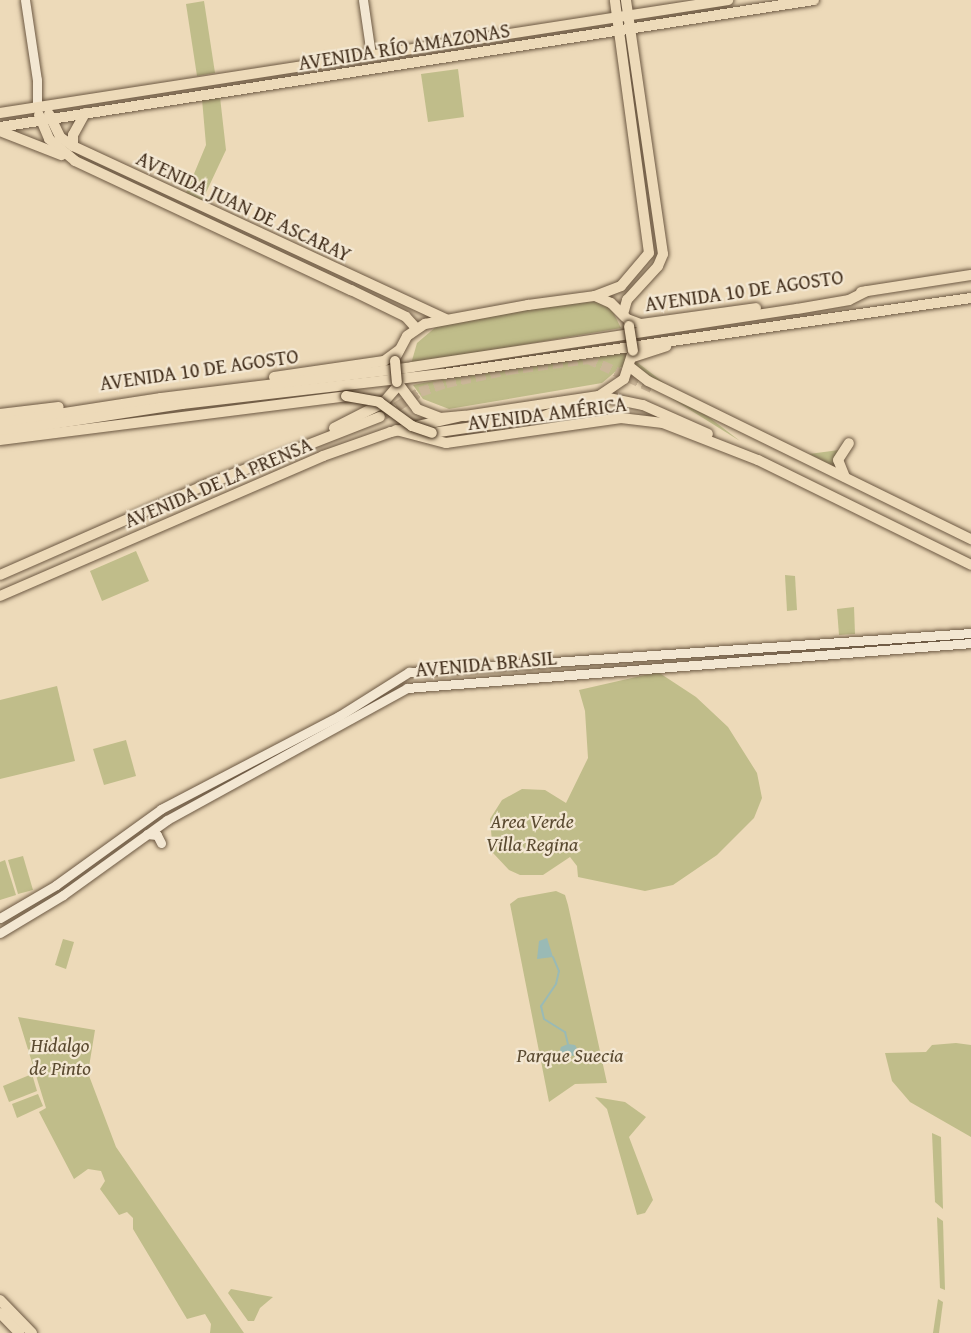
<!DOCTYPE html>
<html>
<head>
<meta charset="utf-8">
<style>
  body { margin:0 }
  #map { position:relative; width:971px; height:1333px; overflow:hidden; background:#eddab9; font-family:"Gentium Book Plus",serif }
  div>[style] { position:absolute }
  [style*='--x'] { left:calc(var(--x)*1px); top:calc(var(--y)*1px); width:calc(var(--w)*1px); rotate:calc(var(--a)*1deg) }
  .green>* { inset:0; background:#c0bd8a }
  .water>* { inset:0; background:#9abab5 }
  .stream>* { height:2px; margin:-1px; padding:0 1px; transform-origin:1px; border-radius:1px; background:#9abab5 }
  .major-tunnel>* { height:10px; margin-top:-5px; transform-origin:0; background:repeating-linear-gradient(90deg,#cbb799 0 10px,transparent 0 15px) }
  .roads { filter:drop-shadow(0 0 2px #6c5842) drop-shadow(0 0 2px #6c5842) }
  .minor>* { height:9px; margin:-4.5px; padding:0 4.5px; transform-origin:4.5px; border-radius:4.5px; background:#f3e7d2 }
  .major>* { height:10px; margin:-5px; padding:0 5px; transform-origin:5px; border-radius:5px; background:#eddab9 }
  .bridges { filter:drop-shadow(0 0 2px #412d1a) drop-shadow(0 0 2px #412d1a) }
  .major-bridge>* { height:10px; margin:-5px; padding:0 5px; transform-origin:5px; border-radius:5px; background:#eddab9 }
  span { translate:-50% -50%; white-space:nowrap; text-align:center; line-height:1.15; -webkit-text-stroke:4.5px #f3e7d2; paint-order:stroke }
  .street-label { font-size:20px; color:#412d1a }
  .park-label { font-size:20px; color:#5a4a30; font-style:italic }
</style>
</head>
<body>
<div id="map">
  <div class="green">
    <i style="clip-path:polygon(204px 1px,215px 73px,197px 76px,186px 4px)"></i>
    <i style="clip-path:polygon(458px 69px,464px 117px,428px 122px,421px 74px)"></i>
    <i style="clip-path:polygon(220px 97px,226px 150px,202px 201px,186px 193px,206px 145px,202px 99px)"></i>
    <i style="clip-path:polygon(583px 300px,598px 302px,612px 310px,621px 328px,411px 364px,417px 343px,437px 326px)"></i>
    <i style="clip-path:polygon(625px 353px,740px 441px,621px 367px,602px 383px,449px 409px,423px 399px,413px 385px,527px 363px)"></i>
    <i style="clip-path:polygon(839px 450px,836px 467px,809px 454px)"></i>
    <i style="clip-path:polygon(136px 551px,149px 581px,102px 601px,90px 571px)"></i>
    <i style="clip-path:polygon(785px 575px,795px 576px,797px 610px,787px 611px)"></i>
    <i style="clip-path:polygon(854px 607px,855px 634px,839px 635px,837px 609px)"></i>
    <i style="clip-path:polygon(658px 672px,696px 697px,728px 727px,757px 773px,762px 798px,754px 818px,717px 855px,673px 885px,645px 891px,578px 877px,577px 866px,570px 857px,543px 875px,520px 875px,509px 870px,493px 853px,490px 819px,502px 800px,522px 789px,545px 790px,566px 803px,588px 758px,585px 711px,579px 690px)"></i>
    <i style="clip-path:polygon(57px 686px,75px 761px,0 779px,0 700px)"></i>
    <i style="clip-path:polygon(126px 740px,136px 776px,104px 785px,93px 749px)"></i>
    <i style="clip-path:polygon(23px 856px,33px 890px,18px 894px,8px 860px)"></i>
    <i style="clip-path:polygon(5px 860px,16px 895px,0 900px,0 862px)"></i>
    <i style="clip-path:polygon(556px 891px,565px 895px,568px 905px,607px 1083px,575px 1084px,549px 1102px,510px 904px,518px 898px)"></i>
    <i style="clip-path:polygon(63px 939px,74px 942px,66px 969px,55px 965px)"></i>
    <i style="clip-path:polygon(18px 1017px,95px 1030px,88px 1073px,116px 1147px,244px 1333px,210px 1333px,211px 1324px,205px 1314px,187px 1319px,133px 1229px,133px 1218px,127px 1212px,119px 1215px,100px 1189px,105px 1181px,101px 1171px,88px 1169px,74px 1179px,39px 1112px,46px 1108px)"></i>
    <i style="clip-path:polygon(956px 1043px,971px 1045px,971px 1137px,910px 1102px,892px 1081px,885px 1053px,926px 1052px,932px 1045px)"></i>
    <i style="clip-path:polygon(32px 1074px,37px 1091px,9px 1102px,3px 1086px)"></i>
    <i style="clip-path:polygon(38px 1094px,43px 1106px,17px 1118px,12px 1104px)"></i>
    <i style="clip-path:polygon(595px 1097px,625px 1102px,646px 1117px,629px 1137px,653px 1200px,645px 1213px,637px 1215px,607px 1109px)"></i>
    <i style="clip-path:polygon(932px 1133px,941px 1137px,943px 1209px,935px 1202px)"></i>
    <i style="clip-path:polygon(937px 1217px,943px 1221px,945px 1290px,940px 1288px)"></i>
    <i style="clip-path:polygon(231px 1289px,273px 1297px,260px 1308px,254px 1321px,248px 1321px,228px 1293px)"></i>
    <i style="clip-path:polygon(938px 1299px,943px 1302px,939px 1333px,933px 1333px)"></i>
  </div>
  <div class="water">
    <i style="clip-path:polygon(547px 938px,553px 957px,537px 959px,539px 941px)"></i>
    <i style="clip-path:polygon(568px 1044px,575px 1045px,581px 1055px,558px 1057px,561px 1047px)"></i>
  </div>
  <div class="stream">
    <i style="--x:553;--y:957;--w:15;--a:67"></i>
    <i style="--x:559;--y:971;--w:13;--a:103"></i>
    <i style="--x:556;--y:984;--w:27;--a:124"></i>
    <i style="--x:541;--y:1006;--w:13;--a:77"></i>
    <i style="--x:544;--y:1019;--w:25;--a:32"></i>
    <i style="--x:565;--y:1032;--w:12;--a:76"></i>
  </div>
  <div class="major-tunnel">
    <i style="--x:384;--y:415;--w:43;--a:-32.6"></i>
    <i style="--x:420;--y:392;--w:28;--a:-19"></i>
    <i style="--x:446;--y:383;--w:63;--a:-11.8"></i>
    <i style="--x:508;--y:370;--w:81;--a:-7.8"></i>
    <i style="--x:588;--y:359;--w:72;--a:24.4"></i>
  </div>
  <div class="roads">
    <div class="minor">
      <i style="--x:25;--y:0;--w:81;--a:81.5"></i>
      <i style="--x:37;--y:80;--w:27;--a:90"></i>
      <i style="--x:363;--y:0;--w:56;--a:81.7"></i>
      <i style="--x:147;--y:834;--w:10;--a:6"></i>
      <i style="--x:157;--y:835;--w:9;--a:63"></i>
      <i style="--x:0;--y:918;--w:65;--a:-30.5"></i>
      <i style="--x:56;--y:885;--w:130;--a:-35.9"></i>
      <i style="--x:161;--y:809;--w:201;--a:-27.6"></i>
      <i style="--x:339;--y:716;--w:83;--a:-32.2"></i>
      <i style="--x:409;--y:672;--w:563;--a:-3.97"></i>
      <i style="--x:0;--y:933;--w:74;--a:-31.1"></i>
      <i style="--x:63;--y:895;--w:128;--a:-35.8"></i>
      <i style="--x:167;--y:820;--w:274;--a:-28.8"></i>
      <i style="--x:407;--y:688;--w:566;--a:-4.56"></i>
    </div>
    <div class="major">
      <i style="--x:0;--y:113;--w:737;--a:-8.82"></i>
      <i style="--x:49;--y:114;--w:25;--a:64"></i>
      <i style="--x:60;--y:137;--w:16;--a:35"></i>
      <i style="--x:73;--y:146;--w:411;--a:24.9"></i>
      <i style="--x:39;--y:115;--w:26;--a:67"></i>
      <i style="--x:49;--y:139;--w:34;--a:40"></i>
      <i style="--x:75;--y:161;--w:305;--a:25.1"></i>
      <i style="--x:351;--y:290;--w:61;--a:26.1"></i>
      <i style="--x:406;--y:317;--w:15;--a:48"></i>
      <i style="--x:0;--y:127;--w:824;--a:-8.87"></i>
      <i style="--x:0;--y:131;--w:66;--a:21.5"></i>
      <i style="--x:73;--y:146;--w:11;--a:-90"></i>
      <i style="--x:73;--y:135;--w:25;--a:-61"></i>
      <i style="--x:861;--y:292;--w:111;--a:-8.8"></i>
      <i style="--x:595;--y:296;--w:28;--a:-21"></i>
      <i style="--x:621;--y:286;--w:43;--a:-49.7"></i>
      <i style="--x:649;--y:253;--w:255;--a:-97.7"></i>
      <i style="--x:623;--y:314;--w:15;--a:-74"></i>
      <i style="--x:627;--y:300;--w:46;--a:-47.6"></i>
      <i style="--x:658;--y:266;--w:13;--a:-67"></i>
      <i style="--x:663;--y:254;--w:257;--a:-98.3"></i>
      <i style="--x:627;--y:319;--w:15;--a:20"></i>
      <i style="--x:641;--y:324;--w:116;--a:-7.9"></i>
      <i style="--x:397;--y:355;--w:21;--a:-62"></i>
      <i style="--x:407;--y:336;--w:22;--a:-34"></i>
      <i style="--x:425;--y:324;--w:105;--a:-10.5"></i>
      <i style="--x:528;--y:305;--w:68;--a:-7.7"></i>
      <i style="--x:595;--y:296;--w:17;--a:24"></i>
      <i style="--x:611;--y:303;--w:20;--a:45"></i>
      <i style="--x:633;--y:357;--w:35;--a:-18"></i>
      <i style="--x:630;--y:367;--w:23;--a:38"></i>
      <i style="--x:648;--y:381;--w:360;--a:26.1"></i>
      <i style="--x:274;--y:377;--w:111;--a:-8.3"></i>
      <i style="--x:384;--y:361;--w:19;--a:-36"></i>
      <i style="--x:397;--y:382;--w:34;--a:53"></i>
      <i style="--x:417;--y:409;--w:25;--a:21"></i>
      <i style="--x:440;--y:418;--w:25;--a:-5"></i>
      <i style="--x:465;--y:416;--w:135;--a:-8.5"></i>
      <i style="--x:599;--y:396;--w:30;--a:-34"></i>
      <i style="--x:624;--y:379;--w:29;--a:-72"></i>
      <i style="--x:599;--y:396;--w:45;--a:11.6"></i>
      <i style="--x:643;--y:405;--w:71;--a:24"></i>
      <i style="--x:0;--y:414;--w:59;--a:-6.8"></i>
      <i style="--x:0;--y:423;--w:163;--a:-8.8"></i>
      <i style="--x:161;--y:398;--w:253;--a:-7"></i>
      <i style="--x:412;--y:367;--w:389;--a:-8.6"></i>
      <i style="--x:797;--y:309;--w:53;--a:-9.8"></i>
      <i style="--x:849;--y:300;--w:20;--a:-27"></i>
      <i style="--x:334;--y:428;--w:55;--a:-27"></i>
      <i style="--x:383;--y:403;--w:23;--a:-49"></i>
      <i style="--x:396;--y:430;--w:52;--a:14.6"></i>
      <i style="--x:446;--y:443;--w:177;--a:-8.1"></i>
      <i style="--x:621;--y:418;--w:42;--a:6.8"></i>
      <i style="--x:663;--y:423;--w:102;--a:21.3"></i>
      <i style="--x:758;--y:460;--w:237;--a:26.2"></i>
      <i style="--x:0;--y:432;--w:184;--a:-8.7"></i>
      <i style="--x:182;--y:404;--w:263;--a:-6.6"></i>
      <i style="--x:443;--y:374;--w:533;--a:-8.19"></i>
      <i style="--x:432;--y:433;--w:111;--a:-8.3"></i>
      <i style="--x:542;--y:417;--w:38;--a:-22"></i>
      <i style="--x:0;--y:440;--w:349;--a:-7.2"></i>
      <i style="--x:845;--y:477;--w:18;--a:-112"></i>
      <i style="--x:838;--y:460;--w:20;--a:-57"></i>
      <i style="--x:0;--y:575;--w:219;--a:-23.7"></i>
      <i style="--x:200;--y:487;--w:193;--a:-21.3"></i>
      <i style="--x:0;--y:596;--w:352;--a:-23.4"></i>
      <i style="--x:323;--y:456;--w:72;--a:-19.4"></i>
      <i style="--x:391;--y:432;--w:68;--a:-12.8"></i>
      <i style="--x:0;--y:1300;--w:46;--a:45.9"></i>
      <i style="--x:0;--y:1313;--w:28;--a:46"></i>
    </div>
  </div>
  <div class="bridges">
    <div class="major-bridge">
      <i style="--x:629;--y:326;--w:25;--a:81"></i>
      <i style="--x:395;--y:361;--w:21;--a:85"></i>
      <i style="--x:346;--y:396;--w:34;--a:10"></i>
      <i style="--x:379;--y:402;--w:41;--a:36"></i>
      <i style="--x:412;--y:426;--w:21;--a:19"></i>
    </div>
  </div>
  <div class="street-label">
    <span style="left:404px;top:46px;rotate:-9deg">AVENIDA RÍO AMAZONAS</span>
    <span style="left:244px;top:206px;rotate:25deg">AVENIDA JUAN DE ASCARAY</span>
    <span style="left:744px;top:290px;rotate:-8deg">AVENIDA 10 DE AGOSTO</span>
    <span style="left:199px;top:369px;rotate:-8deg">AVENIDA 10 DE AGOSTO</span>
    <span style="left:547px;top:413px;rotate:-7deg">AVENIDA AMÉRICA</span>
    <span style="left:218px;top:482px;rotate:-23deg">AVENIDA DE LA PRENSA</span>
    <span style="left:486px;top:663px;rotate:-5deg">AVENIDA BRASIL</span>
  </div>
  <div class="park-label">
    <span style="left:532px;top:832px">Area Verde<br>Villa Regina</span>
    <span style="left:60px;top:1056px">Hidalgo<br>de Pinto</span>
    <span style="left:570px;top:1054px">Parque Suecia</span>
  </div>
</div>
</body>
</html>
